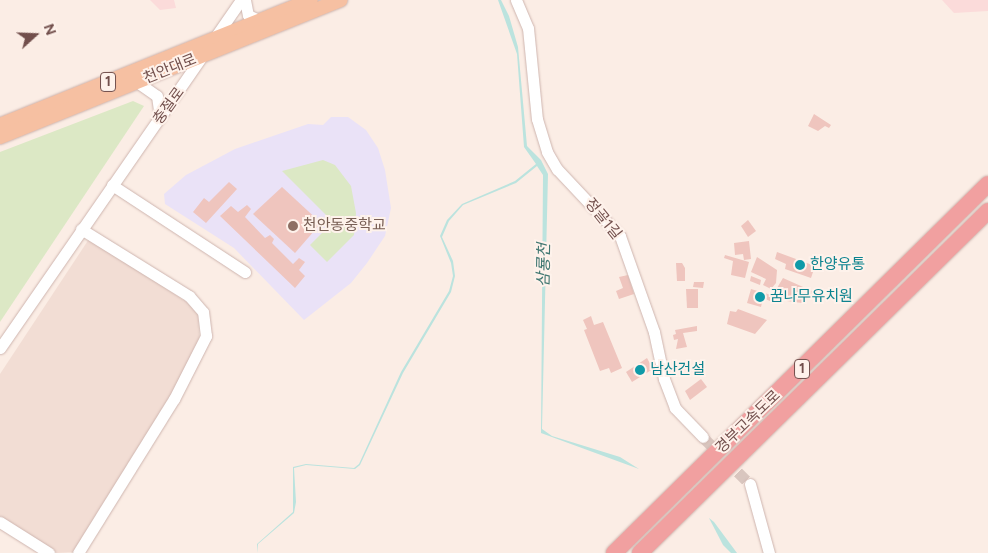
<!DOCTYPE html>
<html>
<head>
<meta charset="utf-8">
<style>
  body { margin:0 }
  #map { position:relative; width:988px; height:553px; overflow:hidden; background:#fbede5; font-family:Figtree,"Noto Sans KR",sans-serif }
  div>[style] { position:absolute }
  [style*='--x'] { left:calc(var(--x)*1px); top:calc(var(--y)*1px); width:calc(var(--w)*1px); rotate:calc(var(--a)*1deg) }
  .residential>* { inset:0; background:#f2ddd4 }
  .commercial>* { inset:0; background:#fbdbda }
  .education>* { inset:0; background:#eae2f7 }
  .green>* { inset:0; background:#dce8c5 }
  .water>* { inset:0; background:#bbe3de }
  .building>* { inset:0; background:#efc5be }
  .minor-tunnel>* { height:11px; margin-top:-5.5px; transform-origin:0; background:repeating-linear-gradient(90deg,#d9c6bf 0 11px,transparent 0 16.5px) }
  .roads { filter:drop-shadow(0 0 1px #ceb5af) drop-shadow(0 0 1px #ceb5af) }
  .minor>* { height:11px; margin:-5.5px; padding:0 5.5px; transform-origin:5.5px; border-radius:5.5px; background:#fff }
  .major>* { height:14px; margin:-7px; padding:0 7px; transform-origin:7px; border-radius:7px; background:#f6c0a2 }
  .highway>* { height:16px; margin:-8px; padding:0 8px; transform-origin:8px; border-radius:8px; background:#f1a0a0 }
  .dots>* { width:14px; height:14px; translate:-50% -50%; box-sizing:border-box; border:2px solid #fef2eb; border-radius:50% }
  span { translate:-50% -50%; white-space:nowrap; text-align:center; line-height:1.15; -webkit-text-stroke:4px #fef2eb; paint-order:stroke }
  .shield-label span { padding:1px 4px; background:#fef2eb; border:1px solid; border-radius:4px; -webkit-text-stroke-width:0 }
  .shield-label { font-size:14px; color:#724f4c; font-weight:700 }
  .street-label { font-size:15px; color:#724f4c }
  .education-label { font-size:15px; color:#785e54 }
  .left { translate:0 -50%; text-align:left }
  .culture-label { font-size:15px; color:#0d838f }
  .water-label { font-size:16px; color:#407771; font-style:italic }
  .north { position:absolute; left:10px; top:10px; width:50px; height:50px; -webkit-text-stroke:4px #fef2eb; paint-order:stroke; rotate:70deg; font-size:14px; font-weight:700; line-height:20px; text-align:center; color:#724f4c }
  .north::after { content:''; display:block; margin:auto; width:18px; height:22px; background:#724f4c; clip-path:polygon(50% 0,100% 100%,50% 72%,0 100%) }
</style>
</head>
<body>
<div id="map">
  <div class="residential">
    <i style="clip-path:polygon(89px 239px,188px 303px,198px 314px,200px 352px,76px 552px,57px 553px,0 516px,0 374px)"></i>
  </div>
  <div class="commercial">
    <i style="clip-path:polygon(150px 0,174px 0,176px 8px,160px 10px)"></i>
    <i style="clip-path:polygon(942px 0,988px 0,988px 11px,954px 13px)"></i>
  </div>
  <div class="education">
    <i style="clip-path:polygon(331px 117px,348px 117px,366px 130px,378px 148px,385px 170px,391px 208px,385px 236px,367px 263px,351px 283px,304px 320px,234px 248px,165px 204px,164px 194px,186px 175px,235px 149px,308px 124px,323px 125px)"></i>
  </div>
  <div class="green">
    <i style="clip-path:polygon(133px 101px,144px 106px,0 322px,0 152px)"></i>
    <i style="clip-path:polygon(323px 160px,335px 165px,351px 186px,356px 213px,354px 235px,327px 262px,310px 245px,333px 222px,282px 171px)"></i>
  </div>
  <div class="water">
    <i style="clip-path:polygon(498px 0,501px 0,509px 16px,518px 47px,527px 146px,541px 160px,548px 174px,542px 429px,552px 436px,620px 457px,639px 469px,541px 433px,543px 175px,537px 166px,516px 183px,463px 205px,449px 221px,442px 237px,453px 261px,455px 276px,451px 292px,403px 373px,360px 465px,355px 469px,306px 465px,294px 468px,296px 502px,294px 513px,258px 544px,257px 553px,257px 544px,293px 512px,293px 467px,306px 464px,354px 468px,359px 464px,401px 372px,449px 291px,453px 276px,451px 263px,440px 236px,447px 220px,462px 204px,515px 181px,536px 164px,524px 147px,517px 54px)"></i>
    <i style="clip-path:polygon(709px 518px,714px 522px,737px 553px,731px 553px,723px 545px)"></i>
  </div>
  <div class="building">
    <i style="clip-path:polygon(814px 114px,831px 125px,829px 128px,825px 126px,818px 131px,808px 126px)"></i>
    <i style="clip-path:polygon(229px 182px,237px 189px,206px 223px,193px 212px,204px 198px,209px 202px)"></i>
    <i style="clip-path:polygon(282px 187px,321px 223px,295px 253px,253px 214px)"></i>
    <i style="clip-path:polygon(247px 205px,251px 209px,245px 217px,265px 238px,270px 235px,274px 239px,272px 243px,293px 264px,299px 258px,305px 262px,299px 270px,305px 276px,295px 288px,220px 216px,231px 206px,238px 212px)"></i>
    <i style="clip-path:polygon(748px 220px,756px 231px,748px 237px,741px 226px)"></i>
    <i style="clip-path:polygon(749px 241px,751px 259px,744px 260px,743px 254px,735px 255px,734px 243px)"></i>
    <i style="clip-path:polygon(777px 252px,815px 266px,811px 278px,785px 269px,786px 264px,775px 259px)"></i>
    <i style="clip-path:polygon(725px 255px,749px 262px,745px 278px,731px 275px,733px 261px,724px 258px)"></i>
    <i style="clip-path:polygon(757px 257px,777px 270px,776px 283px,771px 289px,763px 285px,766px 279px,751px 272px)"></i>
    <i style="clip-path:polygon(676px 263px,682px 263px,685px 268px,685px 281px,677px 281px)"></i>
    <i style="clip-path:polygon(628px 275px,634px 294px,619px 299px,616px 291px,623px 288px,619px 277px)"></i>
    <i style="clip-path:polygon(751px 276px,761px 280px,760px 285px,750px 281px)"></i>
    <i style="clip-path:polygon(783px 278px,812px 291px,810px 298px,805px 296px,802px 303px,779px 300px,783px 292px,777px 288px)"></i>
    <i style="clip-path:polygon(694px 282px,704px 282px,703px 288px,693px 287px)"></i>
    <i style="clip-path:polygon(686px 289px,698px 289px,698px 308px,687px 308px)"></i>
    <i style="clip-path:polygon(751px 289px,771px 295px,770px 301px,763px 298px,761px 307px,747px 303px)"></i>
    <i style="clip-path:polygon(738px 309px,767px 320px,755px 334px,727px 324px,730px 311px,736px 312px)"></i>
    <i style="clip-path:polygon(591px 316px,594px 325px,603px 322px,622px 368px,611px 373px,609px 368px,600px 371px,584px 330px,587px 329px,583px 320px)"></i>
    <i style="clip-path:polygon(697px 326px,697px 331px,683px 333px,687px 347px,676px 349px,678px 339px,674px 340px,673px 335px,676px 334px,675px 330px)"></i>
    <i style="clip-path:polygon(647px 358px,653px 369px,632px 382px,626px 372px)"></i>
    <i style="clip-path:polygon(701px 379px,707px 387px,690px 400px,685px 391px)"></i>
  </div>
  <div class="minor-tunnel">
    <i style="--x:703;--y:437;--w:66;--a:45"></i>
  </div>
  <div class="roads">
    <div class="minor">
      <i style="--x:245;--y:0;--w:15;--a:79"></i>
      <i style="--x:248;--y:15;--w:14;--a:25"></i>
      <i style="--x:516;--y:0;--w:30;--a:67"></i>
      <i style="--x:528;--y:28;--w:91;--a:84.4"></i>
      <i style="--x:537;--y:119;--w:34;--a:73"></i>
      <i style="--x:547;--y:152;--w:20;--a:60"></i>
      <i style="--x:557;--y:169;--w:92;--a:46.8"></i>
      <i style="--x:620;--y:236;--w:102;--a:70.5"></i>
      <i style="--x:654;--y:332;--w:48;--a:78"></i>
      <i style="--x:664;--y:379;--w:31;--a:69"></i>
      <i style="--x:675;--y:408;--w:40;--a:46"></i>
      <i style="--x:137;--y:82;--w:24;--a:35"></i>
      <i style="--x:157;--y:96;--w:22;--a:82"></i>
      <i style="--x:112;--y:185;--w:159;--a:33.2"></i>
      <i style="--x:0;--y:348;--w:423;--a:-55.3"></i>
      <i style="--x:750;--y:484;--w:72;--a:74.6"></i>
      <i style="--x:0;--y:522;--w:58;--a:32.3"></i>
      <i style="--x:78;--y:553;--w:181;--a:-58.1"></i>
      <i style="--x:174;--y:399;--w:71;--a:-63.1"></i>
      <i style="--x:206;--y:336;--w:24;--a:-97"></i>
      <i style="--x:203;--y:312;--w:21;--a:-131"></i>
      <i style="--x:189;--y:296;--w:127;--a:-148.2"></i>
    </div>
    <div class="major">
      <i style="--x:0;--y:125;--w:335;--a:-21.9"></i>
      <i style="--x:0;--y:137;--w:367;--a:-21.9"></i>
    </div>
    <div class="highway">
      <i style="--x:614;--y:553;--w:525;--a:-44.61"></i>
      <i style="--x:640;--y:553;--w:488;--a:-44.5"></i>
    </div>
  </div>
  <div class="dots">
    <i style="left:293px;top:226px;background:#8d6e63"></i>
    <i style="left:800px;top:265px;background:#0f9aa8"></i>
    <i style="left:760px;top:297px;background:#0f9aa8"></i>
    <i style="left:640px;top:370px;background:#0f9aa8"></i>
  </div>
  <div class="shield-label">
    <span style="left:108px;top:82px">1</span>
    <span style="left:802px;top:369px">1</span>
  </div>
  <div class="street-label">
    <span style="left:170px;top:69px;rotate:-22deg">천안대로</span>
    <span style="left:169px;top:106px;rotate:-54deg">충절로</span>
    <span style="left:603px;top:219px;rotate:51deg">정골1길</span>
    <span style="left:748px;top:422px;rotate:-44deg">경부고속도로</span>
  </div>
  <div class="education-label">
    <span class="left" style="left:303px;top:226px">천안동중학교</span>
  </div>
  <div class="culture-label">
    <span class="left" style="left:810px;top:265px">한양유통</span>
    <span class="left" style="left:770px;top:297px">꿈나무유치원</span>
    <span class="left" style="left:650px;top:370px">남산건설</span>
  </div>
  <div class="water-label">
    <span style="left:544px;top:265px;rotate:-89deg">삼룡천</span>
  </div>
  <div class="north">N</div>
</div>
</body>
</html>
